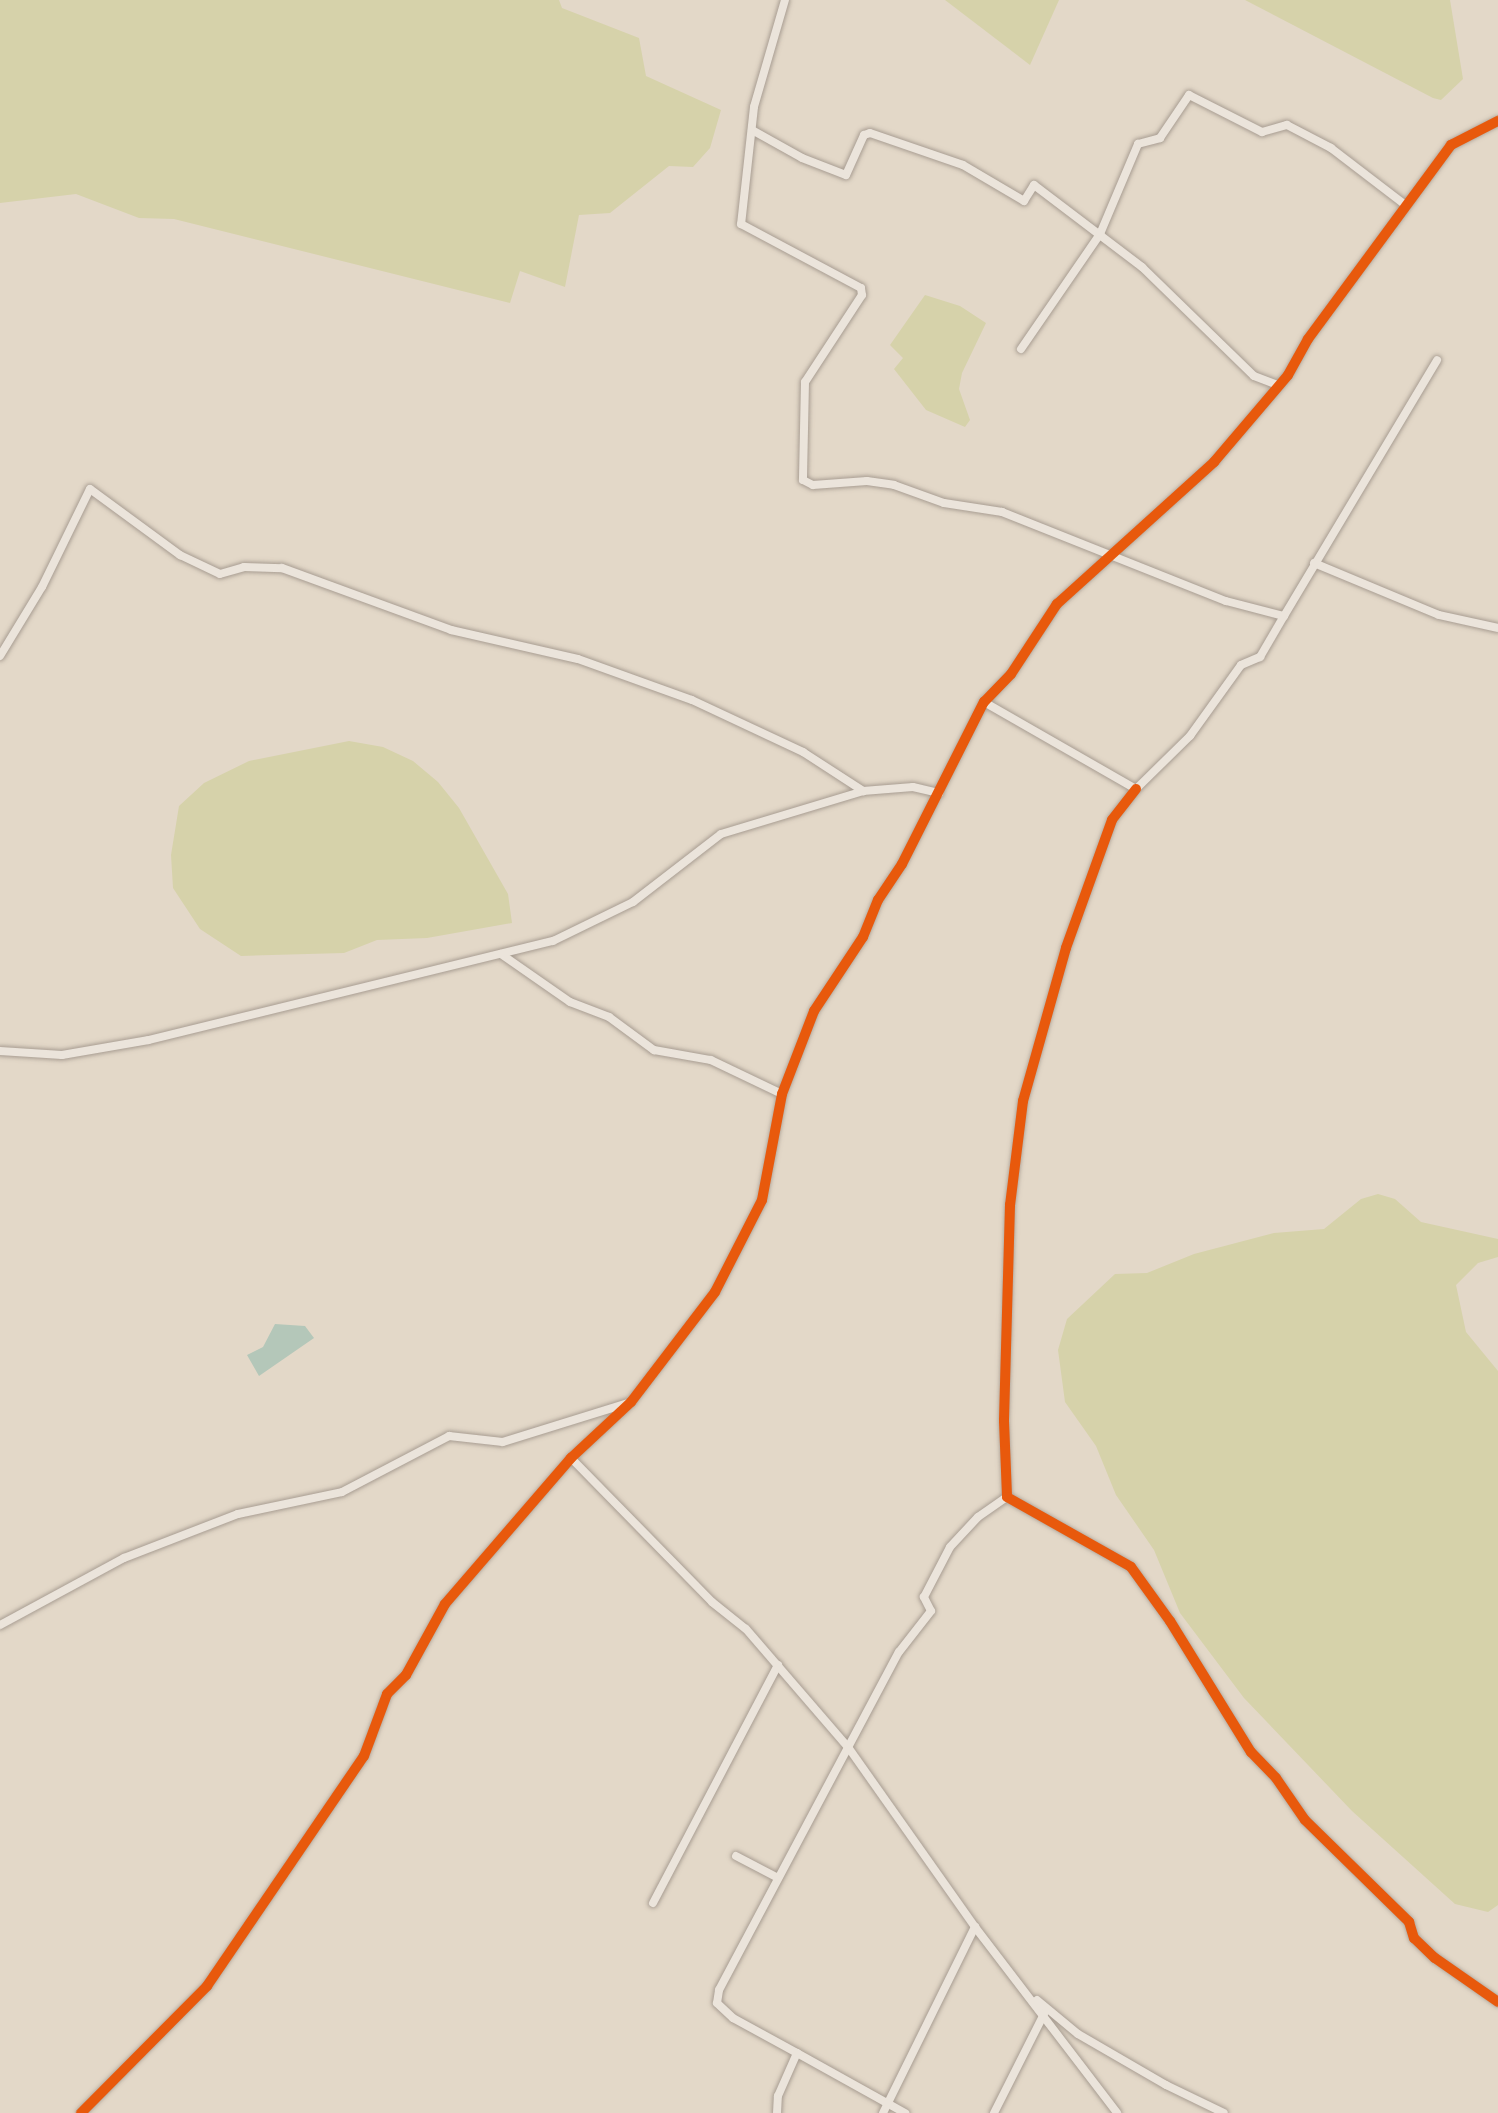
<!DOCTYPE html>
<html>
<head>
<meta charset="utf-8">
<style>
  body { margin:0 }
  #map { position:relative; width:1498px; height:2113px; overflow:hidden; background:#e3d8c8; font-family:Bitter,serif }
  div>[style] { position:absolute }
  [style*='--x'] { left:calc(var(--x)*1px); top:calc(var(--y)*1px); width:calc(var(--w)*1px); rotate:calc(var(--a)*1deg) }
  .green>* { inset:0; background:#d6d2aa }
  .water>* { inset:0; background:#b4c7b9 }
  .roads { filter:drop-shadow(0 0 2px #a89d92) drop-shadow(0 0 2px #a89d92) }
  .minor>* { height:8px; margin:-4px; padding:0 4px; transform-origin:4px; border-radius:4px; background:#ebe4db }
  .cycleway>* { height:10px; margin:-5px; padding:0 5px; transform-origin:5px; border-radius:5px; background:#e8590c }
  span { translate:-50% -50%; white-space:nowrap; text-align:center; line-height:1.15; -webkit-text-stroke:5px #f6e5cc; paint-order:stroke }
</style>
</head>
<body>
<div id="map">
  <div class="green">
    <i style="clip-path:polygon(0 0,559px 0,562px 8px,639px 38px,646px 76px,721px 110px,710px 148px,693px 167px,669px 166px,610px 213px,579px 215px,565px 287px,520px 271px,510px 303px,174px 219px,139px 218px,76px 194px,0 203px)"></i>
    <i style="clip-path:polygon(945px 0,1059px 0,1030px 65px)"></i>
    <i style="clip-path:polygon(1245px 0,1450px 0,1463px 79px,1441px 100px,1433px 98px)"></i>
    <i style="clip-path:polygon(925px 295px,960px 306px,986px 323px,962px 373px,959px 389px,970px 420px,965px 427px,926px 410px,894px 369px,903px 358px,890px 345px)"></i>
    <i style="clip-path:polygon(349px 741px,383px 747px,413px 761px,438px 782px,459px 808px,508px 894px,512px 923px,427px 938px,377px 940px,344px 953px,241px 956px,200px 929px,173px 888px,171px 855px,179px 806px,204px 783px,249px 761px)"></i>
    <i style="clip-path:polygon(1378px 1194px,1395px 1199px,1421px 1222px,1498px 1239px,1498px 1257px,1478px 1263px,1456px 1285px,1466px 1332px,1498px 1371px,1498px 1905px,1488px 1912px,1455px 1904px,1352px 1811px,1244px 1698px,1180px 1613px,1154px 1550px,1116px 1495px,1096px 1446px,1065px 1402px,1058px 1350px,1067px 1319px,1115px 1274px,1147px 1273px,1194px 1254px,1274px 1233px,1324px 1229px,1361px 1199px)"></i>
  </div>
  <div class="water">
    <i style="clip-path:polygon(275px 1324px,305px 1326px,314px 1338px,259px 1376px,247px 1355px,263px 1347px)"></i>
  </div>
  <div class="roads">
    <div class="minor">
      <i style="--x:785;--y:0;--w:111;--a:106.2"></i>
      <i style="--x:754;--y:107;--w:118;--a:96.3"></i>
      <i style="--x:741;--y:224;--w:136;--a:28.1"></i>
      <i style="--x:861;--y:288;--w:7;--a:82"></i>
      <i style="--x:862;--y:295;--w:104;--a:123.2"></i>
      <i style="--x:805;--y:382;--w:98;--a:91.2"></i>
      <i style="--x:803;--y:480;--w:11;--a:27"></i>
      <i style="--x:813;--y:485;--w:54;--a:-4.2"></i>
      <i style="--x:867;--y:481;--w:27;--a:8"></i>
      <i style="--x:894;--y:485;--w:53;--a:19.8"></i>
      <i style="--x:944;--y:503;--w:59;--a:8.8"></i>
      <i style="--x:1002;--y:512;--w:241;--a:21.7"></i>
      <i style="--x:1226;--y:601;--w:60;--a:14.5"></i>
      <i style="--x:1284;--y:616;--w:298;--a:-59.1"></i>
      <i style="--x:752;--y:130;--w:57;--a:29.2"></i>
      <i style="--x:802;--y:158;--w:47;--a:21.1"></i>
      <i style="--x:846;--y:175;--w:44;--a:-65.8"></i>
      <i style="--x:864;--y:135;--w:6;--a:-18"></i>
      <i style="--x:870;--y:133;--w:98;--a:19"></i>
      <i style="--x:963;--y:165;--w:71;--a:30.5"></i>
      <i style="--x:1024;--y:201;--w:19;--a:-58"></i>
      <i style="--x:1034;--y:185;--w:136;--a:37.2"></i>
      <i style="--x:1142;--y:267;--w:156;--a:44.2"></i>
      <i style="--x:1254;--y:376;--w:26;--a:21"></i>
      <i style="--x:1021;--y:349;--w:140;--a:-55.5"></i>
      <i style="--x:1100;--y:234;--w:98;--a:-67.1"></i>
      <i style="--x:1138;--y:144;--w:23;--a:-15"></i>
      <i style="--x:1160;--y:138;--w:52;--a:-56"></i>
      <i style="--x:1189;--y:95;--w:82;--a:26.9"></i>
      <i style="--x:1262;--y:132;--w:26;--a:-16"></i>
      <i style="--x:1287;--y:125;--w:50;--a:27.6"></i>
      <i style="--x:1331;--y:148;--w:92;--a:37.5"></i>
      <i style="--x:1314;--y:563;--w:135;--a:22.6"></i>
      <i style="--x:1439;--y:615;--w:60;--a:12.4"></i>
      <i style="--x:0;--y:656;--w:81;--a:-58.7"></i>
      <i style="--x:42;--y:587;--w:109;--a:-63.9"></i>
      <i style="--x:90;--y:489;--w:112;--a:36.3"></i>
      <i style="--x:180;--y:555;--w:44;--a:25.4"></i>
      <i style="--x:220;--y:574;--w:25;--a:-16"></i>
      <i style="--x:244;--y:567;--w:38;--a:2"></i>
      <i style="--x:282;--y:568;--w:180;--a:20.1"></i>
      <i style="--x:451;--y:630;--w:130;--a:12.9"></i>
      <i style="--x:578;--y:659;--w:121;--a:19.8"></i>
      <i style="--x:692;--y:700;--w:123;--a:25.1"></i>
      <i style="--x:803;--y:752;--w:72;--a:33"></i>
      <i style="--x:984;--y:702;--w:175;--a:29.8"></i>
      <i style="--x:1136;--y:789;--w:76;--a:-44.5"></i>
      <i style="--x:1190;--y:736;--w:87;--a:-54.3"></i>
      <i style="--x:1241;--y:665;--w:21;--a:-23"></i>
      <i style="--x:1260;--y:657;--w:48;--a:-59.7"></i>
      <i style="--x:1136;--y:789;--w:39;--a:128"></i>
      <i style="--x:1112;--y:820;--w:136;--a:109.8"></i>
      <i style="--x:1066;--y:948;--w:159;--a:105.7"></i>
      <i style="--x:1023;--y:1101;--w:105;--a:97.1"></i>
      <i style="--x:1010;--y:1205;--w:216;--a:91.6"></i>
      <i style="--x:1004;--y:1421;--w:76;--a:87.7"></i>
      <i style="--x:1007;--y:1497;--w:142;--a:29.4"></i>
      <i style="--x:1131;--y:1567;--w:67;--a:54.2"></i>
      <i style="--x:1170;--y:1621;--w:154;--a:58.3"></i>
      <i style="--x:1251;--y:1752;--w:36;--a:46"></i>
      <i style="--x:1276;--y:1778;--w:51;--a:55.4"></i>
      <i style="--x:1305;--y:1820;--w:146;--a:44.4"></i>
      <i style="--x:1409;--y:1922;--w:17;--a:73"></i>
      <i style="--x:1414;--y:1938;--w:29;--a:44"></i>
      <i style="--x:1435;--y:1958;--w:77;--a:34.9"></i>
      <i style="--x:501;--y:954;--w:84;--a:34.8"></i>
      <i style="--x:570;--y:1002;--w:42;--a:21"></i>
      <i style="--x:609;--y:1017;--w:56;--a:36.3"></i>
      <i style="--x:654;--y:1050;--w:58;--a:10"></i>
      <i style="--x:711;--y:1060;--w:79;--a:25.6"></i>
      <i style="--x:0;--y:1051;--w:62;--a:3.7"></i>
      <i style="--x:62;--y:1055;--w:88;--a:-9.8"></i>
      <i style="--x:149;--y:1040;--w:416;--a:-13.8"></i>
      <i style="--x:553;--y:941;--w:89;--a:-26"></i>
      <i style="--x:633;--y:902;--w:111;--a:-37.7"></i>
      <i style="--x:721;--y:834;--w:148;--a:-16.8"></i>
      <i style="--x:863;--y:791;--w:50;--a:-4.6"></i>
      <i style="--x:913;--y:787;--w:27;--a:13"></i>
      <i style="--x:571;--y:1458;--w:202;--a:45.6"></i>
      <i style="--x:712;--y:1602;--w:43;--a:38.5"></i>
      <i style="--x:746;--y:1629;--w:156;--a:49.2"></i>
      <i style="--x:848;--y:1747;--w:220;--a:54.8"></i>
      <i style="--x:975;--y:1927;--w:234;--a:52.6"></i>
      <i style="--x:0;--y:1625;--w:141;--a:-28.4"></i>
      <i style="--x:124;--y:1558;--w:122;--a:-21.1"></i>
      <i style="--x:238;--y:1514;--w:106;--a:-11.9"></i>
      <i style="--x:342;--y:1492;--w:121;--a:-27.6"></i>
      <i style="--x:449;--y:1436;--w:54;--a:6.3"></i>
      <i style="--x:503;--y:1442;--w:131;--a:-17.3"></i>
      <i style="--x:736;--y:1856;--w:47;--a:27.6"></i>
      <i style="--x:653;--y:1903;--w:269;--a:-62.3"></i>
      <i style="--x:1037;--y:2000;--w:53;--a:39.7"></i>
      <i style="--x:1078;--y:2034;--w:102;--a:30.1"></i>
      <i style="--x:1166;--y:2085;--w:64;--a:25.8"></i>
      <i style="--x:797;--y:2053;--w:124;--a:29.1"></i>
      <i style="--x:81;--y:2113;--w:179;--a:-45.2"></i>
      <i style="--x:207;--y:1986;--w:278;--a:-55.7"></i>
      <i style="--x:364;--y:1756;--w:66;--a:-69.6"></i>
      <i style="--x:387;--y:1694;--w:27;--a:-45"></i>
      <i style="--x:406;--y:1675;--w:81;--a:-61.2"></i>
      <i style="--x:445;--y:1604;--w:193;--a:-49.2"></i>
      <i style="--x:571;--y:1458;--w:82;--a:-43"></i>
      <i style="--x:631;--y:1402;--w:138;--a:-52.6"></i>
      <i style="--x:715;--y:1292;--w:103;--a:-62.9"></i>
      <i style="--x:762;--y:1200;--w:108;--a:-79.3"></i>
      <i style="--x:782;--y:1094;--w:89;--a:-68.9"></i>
      <i style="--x:814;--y:1011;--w:89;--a:-56.5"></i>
      <i style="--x:863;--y:937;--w:40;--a:-68"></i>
      <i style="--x:878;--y:900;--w:43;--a:-56.3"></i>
      <i style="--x:902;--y:864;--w:182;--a:-63.2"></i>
      <i style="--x:984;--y:702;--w:39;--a:-46"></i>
      <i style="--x:1011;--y:674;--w:84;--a:-56.7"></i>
      <i style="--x:1057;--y:604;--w:212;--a:-42.1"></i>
      <i style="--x:1214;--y:462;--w:114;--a:-49.6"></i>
      <i style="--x:1288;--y:375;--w:41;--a:-60.9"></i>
      <i style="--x:1308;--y:339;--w:241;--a:-53.6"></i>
      <i style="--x:1451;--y:145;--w:53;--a:-27.1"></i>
      <i style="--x:777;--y:2113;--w:17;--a:-87"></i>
      <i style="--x:778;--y:2096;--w:47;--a:-66.2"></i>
      <i style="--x:797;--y:2053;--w:73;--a:-151.3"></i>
      <i style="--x:733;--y:2018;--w:22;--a:-137"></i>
      <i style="--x:717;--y:2003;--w:13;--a:-81"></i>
      <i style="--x:719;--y:1990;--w:383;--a:-62"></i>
      <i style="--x:899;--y:1652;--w:52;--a:-52"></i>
      <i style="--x:931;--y:1611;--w:16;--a:-117"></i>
      <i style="--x:924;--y:1597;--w:56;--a:-62.5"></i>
      <i style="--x:950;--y:1547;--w:41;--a:-47"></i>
      <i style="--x:978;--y:1517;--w:35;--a:-35"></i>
      <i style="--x:883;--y:2113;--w:208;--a:-63.7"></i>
      <i style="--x:994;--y:2113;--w:111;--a:-63.2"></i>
    </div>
  </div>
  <div class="cycleway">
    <i style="--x:1136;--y:789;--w:39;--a:128"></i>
    <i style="--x:1112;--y:820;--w:136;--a:109.8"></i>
    <i style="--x:1066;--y:948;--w:159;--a:105.7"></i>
    <i style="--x:1023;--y:1101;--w:105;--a:97.1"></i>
    <i style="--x:1010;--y:1205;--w:216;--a:91.6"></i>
    <i style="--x:1004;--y:1421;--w:76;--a:87.7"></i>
    <i style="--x:1007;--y:1497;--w:142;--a:29.4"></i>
    <i style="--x:1131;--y:1567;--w:67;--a:54.2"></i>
    <i style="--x:1170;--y:1621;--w:154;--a:58.3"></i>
    <i style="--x:1251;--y:1752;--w:36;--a:46"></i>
    <i style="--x:1276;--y:1778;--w:51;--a:55.4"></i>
    <i style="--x:1305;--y:1820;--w:146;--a:44.4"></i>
    <i style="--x:1409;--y:1922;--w:17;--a:73"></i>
    <i style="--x:1414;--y:1938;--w:29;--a:44"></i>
    <i style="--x:1435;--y:1958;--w:77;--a:34.9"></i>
    <i style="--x:81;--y:2113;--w:179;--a:-45.2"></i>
    <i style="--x:207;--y:1986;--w:278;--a:-55.7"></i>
    <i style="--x:364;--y:1756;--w:66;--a:-69.6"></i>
    <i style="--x:387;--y:1694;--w:27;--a:-45"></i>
    <i style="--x:406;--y:1675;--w:81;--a:-61.2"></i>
    <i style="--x:445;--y:1604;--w:193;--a:-49.2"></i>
    <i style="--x:571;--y:1458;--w:82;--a:-43"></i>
    <i style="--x:631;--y:1402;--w:138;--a:-52.6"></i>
    <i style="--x:715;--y:1292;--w:103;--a:-62.9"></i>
    <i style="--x:762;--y:1200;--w:108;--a:-79.3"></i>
    <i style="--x:782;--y:1094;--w:89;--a:-68.9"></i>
    <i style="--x:814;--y:1011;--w:89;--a:-56.5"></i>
    <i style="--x:863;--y:937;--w:40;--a:-68"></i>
    <i style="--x:878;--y:900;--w:43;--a:-56.3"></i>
    <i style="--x:902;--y:864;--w:182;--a:-63.2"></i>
    <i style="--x:984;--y:702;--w:39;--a:-46"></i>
    <i style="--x:1011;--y:674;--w:84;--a:-56.7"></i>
    <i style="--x:1057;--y:604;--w:212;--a:-42.1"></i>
    <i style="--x:1214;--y:462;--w:114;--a:-49.6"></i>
    <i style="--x:1288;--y:375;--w:41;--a:-60.9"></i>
    <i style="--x:1308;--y:339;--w:241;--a:-53.6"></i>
    <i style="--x:1451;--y:145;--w:53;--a:-27.1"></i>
  </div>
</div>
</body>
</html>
